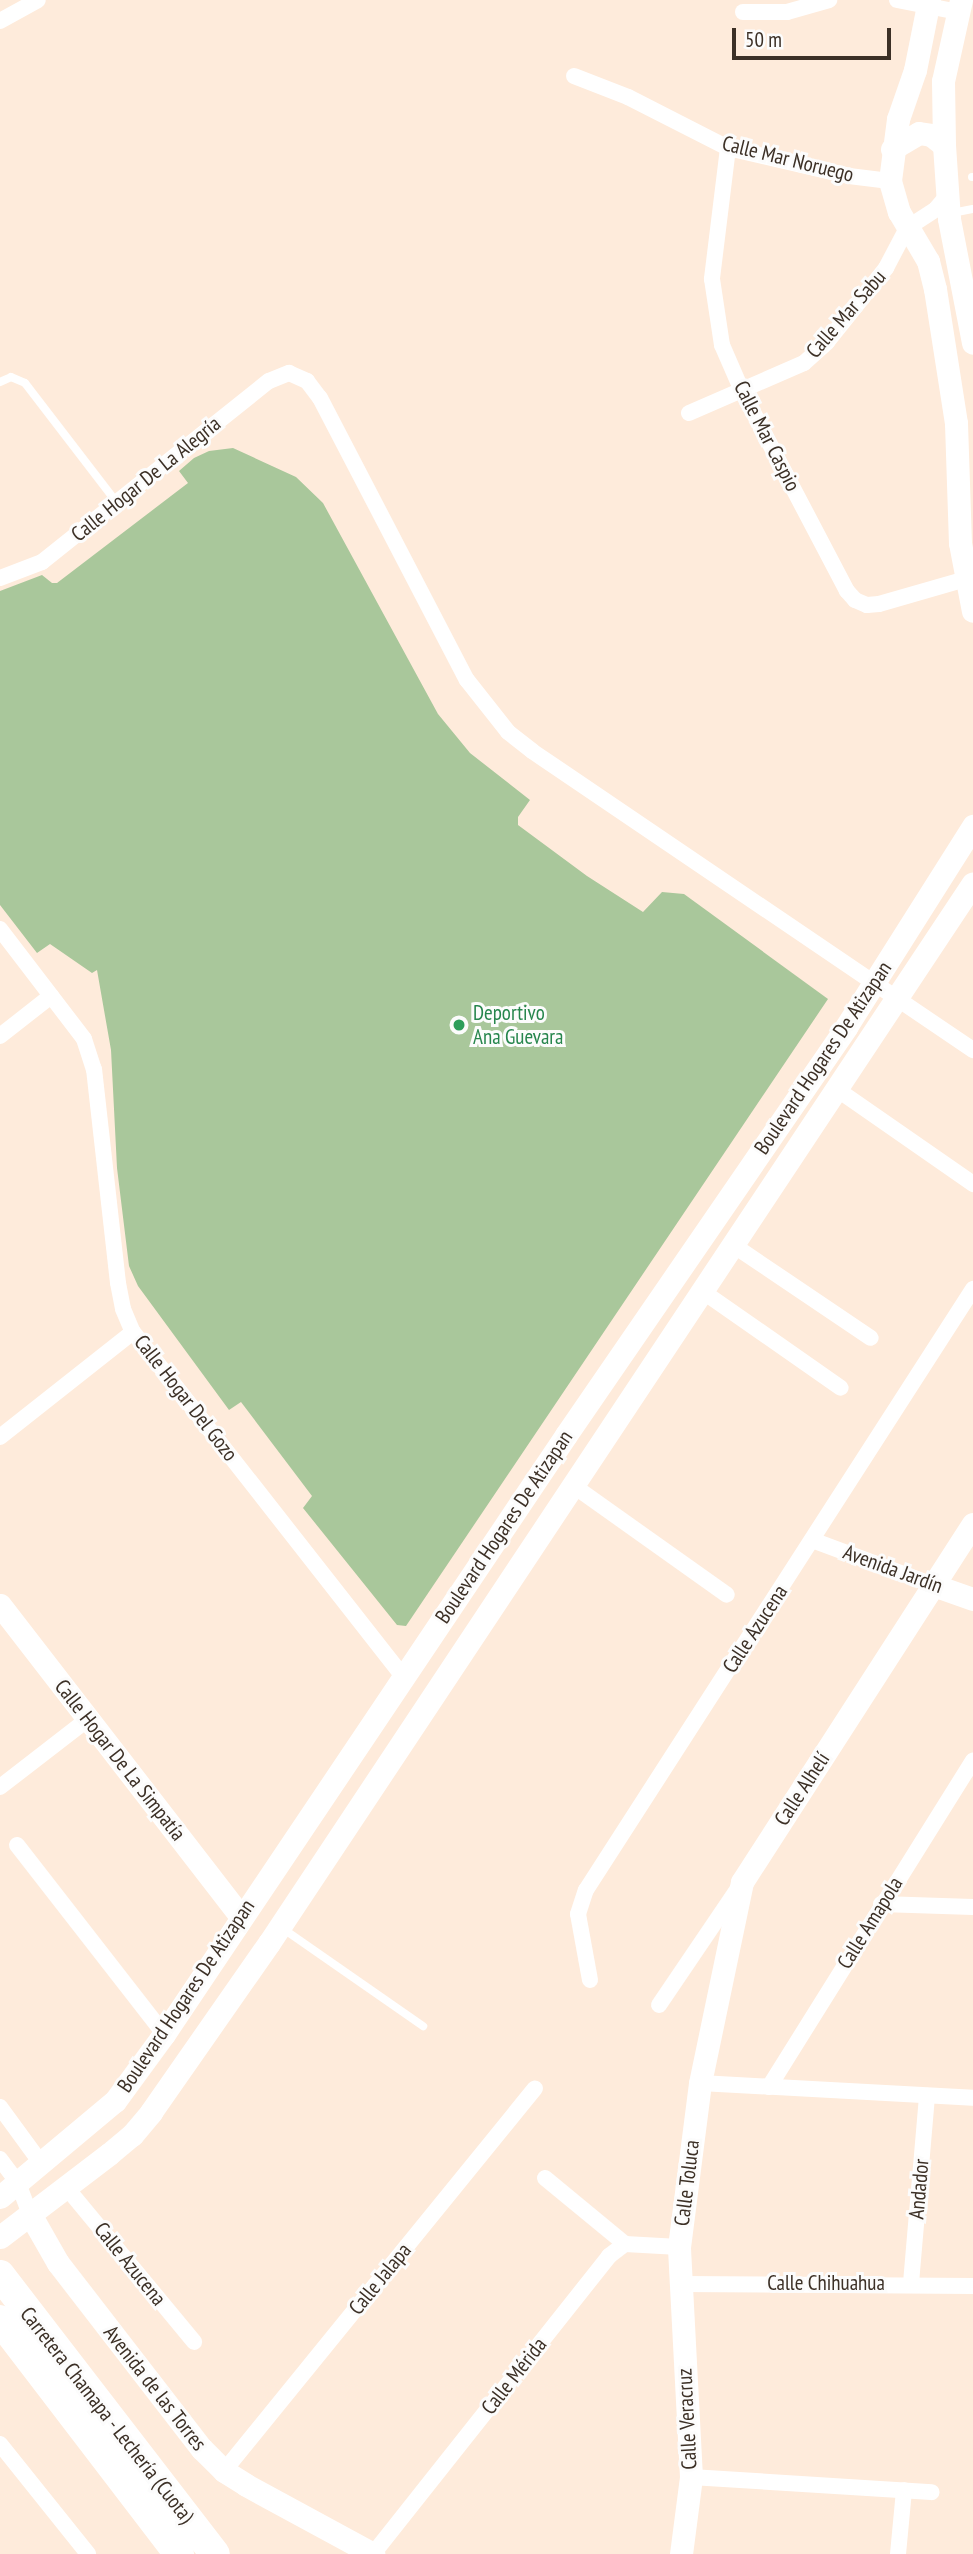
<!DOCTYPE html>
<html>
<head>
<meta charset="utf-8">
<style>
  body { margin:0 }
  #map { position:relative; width:973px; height:2554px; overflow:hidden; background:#feebdb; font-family:"PT Sans Narrow",sans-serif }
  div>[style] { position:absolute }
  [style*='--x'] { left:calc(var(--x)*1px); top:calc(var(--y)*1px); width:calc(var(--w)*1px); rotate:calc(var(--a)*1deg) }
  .green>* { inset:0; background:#a9c79b }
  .lane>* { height:8px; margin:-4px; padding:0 4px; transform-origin:4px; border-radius:4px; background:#fff }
  .street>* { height:16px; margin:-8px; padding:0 8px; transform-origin:8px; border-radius:8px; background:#fff }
  .secondary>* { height:23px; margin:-11.5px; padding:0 11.5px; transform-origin:11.5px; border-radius:11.5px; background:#fff }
  .highway>* { height:30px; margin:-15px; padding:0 15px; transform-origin:15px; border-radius:15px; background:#fff }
  .dots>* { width:19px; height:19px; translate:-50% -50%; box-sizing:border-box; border:4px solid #fcfcfc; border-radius:50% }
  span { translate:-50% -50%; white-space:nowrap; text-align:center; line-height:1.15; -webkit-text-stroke:6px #fcfcfc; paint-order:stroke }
  .street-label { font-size:21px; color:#3c3026 }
  .leisure-label { font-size:21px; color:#27864d }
  .left { translate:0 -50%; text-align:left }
  .scale { position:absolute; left:732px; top:28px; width:159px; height:32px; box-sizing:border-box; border:4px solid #3c3026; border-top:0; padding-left:9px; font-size:21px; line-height:24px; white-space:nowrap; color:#3c3026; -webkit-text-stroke:5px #fcfcfc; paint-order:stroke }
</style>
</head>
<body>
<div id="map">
  <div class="green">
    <i style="clip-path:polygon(233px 448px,296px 477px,323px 503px,438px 714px,470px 753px,530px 800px,518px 817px,518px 825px,587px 876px,643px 912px,662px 892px,684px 894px,828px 999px,406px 1626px,397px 1625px,303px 1508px,312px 1496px,241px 1402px,229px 1410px,138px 1286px,129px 1266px,117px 1168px,111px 1050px,97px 970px,92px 973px,50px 944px,37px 953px,0 905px,0 591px,42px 575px,52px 583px,57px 583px,188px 483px,179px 471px,194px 458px,209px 451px)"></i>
  </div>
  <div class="lane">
    <i style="--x:972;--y:177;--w:1;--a:0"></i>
    <i style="--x:952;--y:213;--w:21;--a:-11"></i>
    <i style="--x:0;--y:382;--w:12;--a:-24"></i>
    <i style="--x:11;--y:377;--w:15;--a:23"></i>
    <i style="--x:25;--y:383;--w:151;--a:52.5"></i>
    <i style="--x:282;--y:1928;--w:172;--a:34.8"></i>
  </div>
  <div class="street">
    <i style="--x:897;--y:0;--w:62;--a:11.1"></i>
    <i style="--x:743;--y:12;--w:44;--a:0"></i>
    <i style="--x:787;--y:12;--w:44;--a:-15.9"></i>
    <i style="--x:0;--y:21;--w:43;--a:-28.9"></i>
    <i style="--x:574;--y:76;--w:58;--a:21.3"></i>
    <i style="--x:628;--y:97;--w:112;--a:27"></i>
    <i style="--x:728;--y:148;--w:124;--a:13"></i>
    <i style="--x:849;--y:176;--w:41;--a:7"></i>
    <i style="--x:728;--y:148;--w:132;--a:97"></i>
    <i style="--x:712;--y:279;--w:67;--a:81.4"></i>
    <i style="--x:722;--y:345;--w:50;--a:66.5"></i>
    <i style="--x:742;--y:391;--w:226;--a:62.3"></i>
    <i style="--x:847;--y:591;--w:12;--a:48"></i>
    <i style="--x:855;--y:600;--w:13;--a:23"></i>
    <i style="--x:867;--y:605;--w:12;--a:-5"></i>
    <i style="--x:879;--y:604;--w:98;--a:-16"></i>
    <i style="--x:689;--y:413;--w:125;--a:-23.5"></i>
    <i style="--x:804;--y:363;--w:31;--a:-42"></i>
    <i style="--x:827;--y:342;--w:95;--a:-51.4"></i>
    <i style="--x:886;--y:268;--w:45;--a:-62.3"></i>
    <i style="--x:907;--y:228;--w:35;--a:-33"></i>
    <i style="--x:936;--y:209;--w:17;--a:-50"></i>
    <i style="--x:0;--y:578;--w:45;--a:-20.9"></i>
    <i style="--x:42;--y:562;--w:290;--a:-38.6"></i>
    <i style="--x:269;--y:381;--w:22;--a:-22"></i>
    <i style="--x:289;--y:373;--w:20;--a:24"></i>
    <i style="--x:307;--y:381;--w:21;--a:53"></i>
    <i style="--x:320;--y:398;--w:318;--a:62.5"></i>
    <i style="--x:467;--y:680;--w:66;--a:51.7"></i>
    <i style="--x:508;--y:732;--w:31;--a:38"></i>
    <i style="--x:532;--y:751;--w:533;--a:34.14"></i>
    <i style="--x:0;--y:929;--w:138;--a:52.6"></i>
    <i style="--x:84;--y:1039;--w:32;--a:72"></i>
    <i style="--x:94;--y:1069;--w:215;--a:83.6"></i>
    <i style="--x:118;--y:1283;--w:26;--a:79"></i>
    <i style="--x:123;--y:1309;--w:25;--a:67"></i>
    <i style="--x:133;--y:1332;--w:439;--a:51.9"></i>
    <i style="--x:0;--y:1036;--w:65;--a:-38.1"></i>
    <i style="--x:838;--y:1090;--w:165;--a:34.8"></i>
    <i style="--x:733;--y:1245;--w:166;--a:34"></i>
    <i style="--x:702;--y:1291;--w:169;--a:34.9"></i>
    <i style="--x:0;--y:1437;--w:169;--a:-38.3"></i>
    <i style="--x:571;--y:1484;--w:191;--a:35.4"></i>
    <i style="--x:812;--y:1540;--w:129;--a:20.4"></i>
    <i style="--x:0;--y:1787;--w:111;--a:-37.7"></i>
    <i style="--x:17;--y:1845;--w:239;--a:52.1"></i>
    <i style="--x:881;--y:1904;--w:92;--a:1.9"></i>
    <i style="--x:590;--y:1980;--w:67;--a:-100.3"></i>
    <i style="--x:578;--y:1914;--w:25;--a:-72"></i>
    <i style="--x:586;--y:1890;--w:715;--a:-57.22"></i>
    <i style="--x:659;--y:2005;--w:139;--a:-55.9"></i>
    <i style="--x:700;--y:2083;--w:273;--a:3.1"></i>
    <i style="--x:769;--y:2087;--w:385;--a:-58"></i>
    <i style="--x:0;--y:2107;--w:69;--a:53.8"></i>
    <i style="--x:0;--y:2159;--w:30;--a:53"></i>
    <i style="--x:18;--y:2183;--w:33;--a:69"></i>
    <i style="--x:545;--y:2178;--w:104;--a:39.5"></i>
    <i style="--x:66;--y:2187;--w:201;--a:50.4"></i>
    <i style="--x:911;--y:2283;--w:188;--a:-85.1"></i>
    <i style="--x:679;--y:2284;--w:294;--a:0.4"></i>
    <i style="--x:0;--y:2444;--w:141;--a:51.3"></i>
    <i style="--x:224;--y:2471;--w:493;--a:-50.9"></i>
    <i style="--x:691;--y:2477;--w:241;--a:3.6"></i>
    <i style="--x:373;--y:2554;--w:380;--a:-51.6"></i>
    <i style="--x:609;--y:2256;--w:20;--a:-37"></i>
    <i style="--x:625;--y:2244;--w:54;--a:3.2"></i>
    <i style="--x:898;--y:2554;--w:64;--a:-84.6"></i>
  </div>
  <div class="secondary">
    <i style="--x:929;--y:0;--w:71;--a:101.3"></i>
    <i style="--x:915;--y:70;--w:52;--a:109.1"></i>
    <i style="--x:898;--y:119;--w:63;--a:97.4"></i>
    <i style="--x:890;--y:181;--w:32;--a:74"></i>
    <i style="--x:899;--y:212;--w:57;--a:59.4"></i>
    <i style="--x:928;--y:261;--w:29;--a:76"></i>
    <i style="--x:935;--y:289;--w:136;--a:81.1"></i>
    <i style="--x:956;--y:423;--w:120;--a:88.1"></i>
    <i style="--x:960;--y:543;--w:69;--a:79.2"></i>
    <i style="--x:961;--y:0;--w:83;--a:102.5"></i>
    <i style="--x:943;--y:81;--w:64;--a:89.1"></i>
    <i style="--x:944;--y:145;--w:74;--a:86.1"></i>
    <i style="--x:949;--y:219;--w:126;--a:79"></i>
    <i style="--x:892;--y:149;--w:31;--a:-31"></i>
    <i style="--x:919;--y:133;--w:12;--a:9"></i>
    <i style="--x:931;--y:135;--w:16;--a:38"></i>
    <i style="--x:933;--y:1585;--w:42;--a:19.3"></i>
    <i style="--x:0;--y:1605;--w:393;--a:52.3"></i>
    <i style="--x:0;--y:2197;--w:150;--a:-39.9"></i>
    <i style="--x:115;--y:2101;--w:83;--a:-53.8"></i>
    <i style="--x:164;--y:2034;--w:721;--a:-56.13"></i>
    <i style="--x:566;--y:1435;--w:495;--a:-55.5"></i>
    <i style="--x:846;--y:1027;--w:238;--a:-57.7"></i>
    <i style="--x:30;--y:2214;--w:56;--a:60.3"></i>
    <i style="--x:58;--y:2263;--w:235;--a:52.3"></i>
    <i style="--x:202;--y:2449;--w:31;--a:45"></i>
    <i style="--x:224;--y:2471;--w:26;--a:32"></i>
    <i style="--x:246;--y:2485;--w:145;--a:28.5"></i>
    <i style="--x:0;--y:2237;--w:137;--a:-37.3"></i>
    <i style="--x:109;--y:2154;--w:30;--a:-40"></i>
    <i style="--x:132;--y:2135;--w:30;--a:-50"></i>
    <i style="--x:151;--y:2112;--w:206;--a:-55.1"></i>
    <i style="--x:269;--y:1943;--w:1272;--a:-56.41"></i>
    <i style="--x:681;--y:2554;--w:78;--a:-82.6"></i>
    <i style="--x:691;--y:2477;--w:230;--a:-93"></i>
    <i style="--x:679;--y:2247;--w:165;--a:-82.7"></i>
    <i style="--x:700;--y:2083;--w:205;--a:-78.2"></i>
    <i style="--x:742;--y:1882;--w:426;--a:-57.2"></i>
  </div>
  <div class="highway">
    <i style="--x:0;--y:2275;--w:352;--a:52.4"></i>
    <i style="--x:0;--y:2320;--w:295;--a:52.6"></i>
  </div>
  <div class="dots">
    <i style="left:459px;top:1025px;background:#2e9e5b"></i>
  </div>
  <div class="street-label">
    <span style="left:788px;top:159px;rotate:14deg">Calle Mar Noruego</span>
    <span style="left:846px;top:314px;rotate:-49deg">Calle Mar Sabu</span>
    <span style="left:767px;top:436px;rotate:63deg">Calle Mar Caspio</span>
    <span style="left:146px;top:479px;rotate:-39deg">Calle Hogar De La Alegría</span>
    <span style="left:823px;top:1058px;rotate:-56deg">Boulevard Hogares De Atizapan</span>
    <span style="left:186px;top:1398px;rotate:52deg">Calle Hogar Del Gozo</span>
    <span style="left:504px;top:1527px;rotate:-56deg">Boulevard Hogares De Atizapan</span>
    <span style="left:893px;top:1569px;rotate:20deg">Avenida Jardín</span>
    <span style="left:755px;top:1629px;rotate:-57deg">Calle Azucena</span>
    <span style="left:120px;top:1760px;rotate:52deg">Calle Hogar De La Simpatía</span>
    <span style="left:802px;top:1789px;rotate:-57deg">Calle Alhelí</span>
    <span style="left:870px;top:1923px;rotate:-58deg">Calle Amapola</span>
    <span style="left:186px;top:1996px;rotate:-56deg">Boulevard Hogares De Atizapan</span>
    <span style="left:687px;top:2183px;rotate:-83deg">Calle Toluca</span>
    <span style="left:919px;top:2189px;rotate:-85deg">Andador</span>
    <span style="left:130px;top:2264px;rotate:51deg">Calle Azucena</span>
    <span style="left:380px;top:2279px;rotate:-51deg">Calle Jalapa</span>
    <span style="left:826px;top:2283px">Calle Chihuahua</span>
    <span style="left:514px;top:2376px;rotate:-52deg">Calle Mérida</span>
    <span style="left:155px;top:2388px;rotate:52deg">Avenida de las Torres</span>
    <span style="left:107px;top:2415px;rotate:52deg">Carretera Chamapa - Lechería (Cuota)</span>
    <span style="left:687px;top:2419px;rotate:-93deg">Calle Veracruz</span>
  </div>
  <div class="leisure-label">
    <span class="left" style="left:473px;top:1025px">Deportivo<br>Ana Guevara</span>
  </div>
  <div class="scale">50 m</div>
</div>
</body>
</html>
